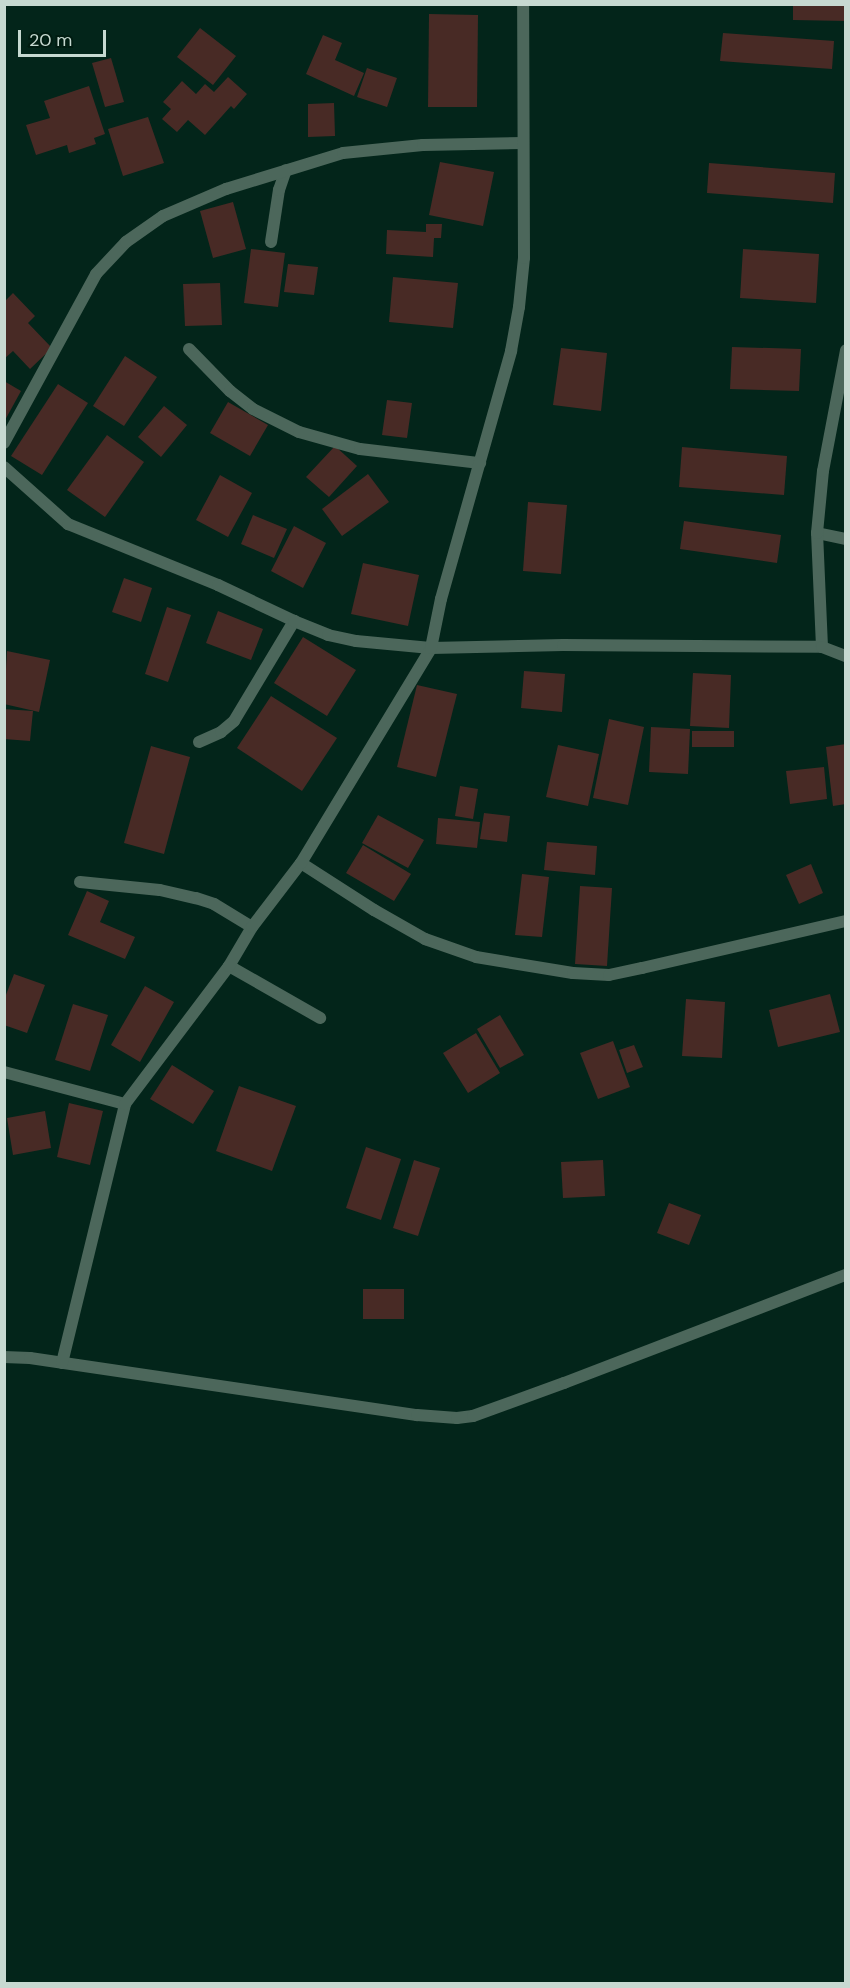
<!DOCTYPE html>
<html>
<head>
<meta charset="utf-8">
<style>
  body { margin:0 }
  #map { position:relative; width:850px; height:1988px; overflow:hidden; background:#03251a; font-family:"DM Sans",sans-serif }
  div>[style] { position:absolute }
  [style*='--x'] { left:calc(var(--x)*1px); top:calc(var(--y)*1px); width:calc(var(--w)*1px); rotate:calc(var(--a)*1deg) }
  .building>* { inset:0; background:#482a25 }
  .lane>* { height:12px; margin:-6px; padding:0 6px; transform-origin:6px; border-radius:6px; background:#4c675b }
  .street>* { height:12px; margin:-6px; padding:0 6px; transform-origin:6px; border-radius:6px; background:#4c675b }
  span { translate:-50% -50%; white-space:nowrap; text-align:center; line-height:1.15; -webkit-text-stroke:4.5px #001c11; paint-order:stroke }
  .frame { position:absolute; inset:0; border:6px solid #c7d9d1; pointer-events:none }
  .scale { position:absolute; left:18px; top:30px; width:88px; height:27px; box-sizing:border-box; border:3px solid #c7d9d1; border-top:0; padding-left:8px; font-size:18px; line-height:21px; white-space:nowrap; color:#c7d9d1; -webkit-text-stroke:4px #001c11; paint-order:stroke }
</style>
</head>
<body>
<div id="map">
  <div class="building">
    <i style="clip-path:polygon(793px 4px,846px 4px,846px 21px,793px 20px)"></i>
    <i style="clip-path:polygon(429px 14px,478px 15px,477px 107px,428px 107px)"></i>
    <i style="clip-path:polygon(200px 28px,236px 56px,213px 85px,177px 57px)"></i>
    <i style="clip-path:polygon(723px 33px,834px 41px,832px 69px,720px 61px)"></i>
    <i style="clip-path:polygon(323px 35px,342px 43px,335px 60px,364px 73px,354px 96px,306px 74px)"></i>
    <i style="clip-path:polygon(111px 58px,124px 102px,105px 107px,92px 63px)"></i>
    <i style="clip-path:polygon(367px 68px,397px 78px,387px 107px,357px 97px)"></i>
    <i style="clip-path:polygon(228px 77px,247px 94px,234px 109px,231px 106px,205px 135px,188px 120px,177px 132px,162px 119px,171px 109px,163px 102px,182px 81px,196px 94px,205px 84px,214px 92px)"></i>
    <i style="clip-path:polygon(89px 86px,105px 134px,94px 138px,96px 144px,69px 153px,67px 145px,36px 155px,26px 125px,50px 118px,44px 101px)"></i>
    <i style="clip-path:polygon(334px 103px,335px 136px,308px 137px,308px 104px)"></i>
    <i style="clip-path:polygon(148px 117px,164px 163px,123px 176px,108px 129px)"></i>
    <i style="clip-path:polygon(440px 162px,494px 172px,483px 226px,429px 215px)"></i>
    <i style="clip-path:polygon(709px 163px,835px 173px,833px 203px,707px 193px)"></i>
    <i style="clip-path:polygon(233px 202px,246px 249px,213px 258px,200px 211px)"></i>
    <i style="clip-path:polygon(426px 224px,442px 224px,441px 238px,434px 238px,433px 257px,386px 254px,387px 230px,426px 232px)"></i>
    <i style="clip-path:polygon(251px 249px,285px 253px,278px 307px,244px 303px)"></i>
    <i style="clip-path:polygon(743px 249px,819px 254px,816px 303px,740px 298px)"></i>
    <i style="clip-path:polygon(288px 264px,318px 267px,314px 295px,284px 292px)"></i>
    <i style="clip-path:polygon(393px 277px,458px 283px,453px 328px,389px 322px)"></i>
    <i style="clip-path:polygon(220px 283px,222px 325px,185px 326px,183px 284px)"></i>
    <i style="clip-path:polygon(13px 293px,35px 316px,28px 323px,52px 348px,30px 369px,13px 351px,4px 359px,4px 302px)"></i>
    <i style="clip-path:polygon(732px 347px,801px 349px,799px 391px,730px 389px)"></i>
    <i style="clip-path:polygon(561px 348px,607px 353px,601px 411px,553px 405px)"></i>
    <i style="clip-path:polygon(125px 356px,157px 377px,124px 426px,93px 406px)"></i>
    <i style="clip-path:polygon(4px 381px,21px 391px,4px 422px)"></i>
    <i style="clip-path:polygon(58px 384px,88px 403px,42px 475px,11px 456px)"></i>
    <i style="clip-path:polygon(387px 400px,412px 403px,407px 438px,382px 435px)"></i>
    <i style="clip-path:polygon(228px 402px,268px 425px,250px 456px,210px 433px)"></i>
    <i style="clip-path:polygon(164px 406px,187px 425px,161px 457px,138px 437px)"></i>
    <i style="clip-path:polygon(107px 435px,144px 462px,105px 517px,67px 490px)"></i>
    <i style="clip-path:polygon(335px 446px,357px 466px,329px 497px,306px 477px)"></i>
    <i style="clip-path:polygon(682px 447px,787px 456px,784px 495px,679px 487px)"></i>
    <i style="clip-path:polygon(368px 474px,389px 502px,342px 536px,322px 509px)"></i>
    <i style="clip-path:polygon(220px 475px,252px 493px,228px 537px,196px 520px)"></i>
    <i style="clip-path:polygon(528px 502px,567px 505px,561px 574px,523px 571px)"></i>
    <i style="clip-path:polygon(253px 515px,287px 529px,274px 558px,241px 544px)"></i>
    <i style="clip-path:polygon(684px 521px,781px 535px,777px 563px,680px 549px)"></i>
    <i style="clip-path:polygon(294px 526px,326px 543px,303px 588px,271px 571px)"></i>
    <i style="clip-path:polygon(363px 563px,419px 575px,408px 626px,351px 614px)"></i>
    <i style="clip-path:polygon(124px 578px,152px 588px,141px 622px,112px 612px)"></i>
    <i style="clip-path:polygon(167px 607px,191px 615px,168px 682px,145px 674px)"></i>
    <i style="clip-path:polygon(218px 611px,263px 629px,251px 660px,206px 643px)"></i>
    <i style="clip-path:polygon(303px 637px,356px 670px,327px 716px,274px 683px)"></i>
    <i style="clip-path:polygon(7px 651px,50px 660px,39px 712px,4px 704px)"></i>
    <i style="clip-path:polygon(524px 671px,565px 674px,562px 712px,521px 708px)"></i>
    <i style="clip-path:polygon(693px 673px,731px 675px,729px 728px,690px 726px)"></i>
    <i style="clip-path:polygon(417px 685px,457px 694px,436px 777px,397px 767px)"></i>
    <i style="clip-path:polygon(271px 696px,337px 738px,302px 791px,237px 748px)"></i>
    <i style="clip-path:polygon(4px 709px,33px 711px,30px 741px,4px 739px)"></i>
    <i style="clip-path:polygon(609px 719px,644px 727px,628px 805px,593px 798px)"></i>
    <i style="clip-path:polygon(651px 727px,690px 729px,688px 774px,649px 772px)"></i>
    <i style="clip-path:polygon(692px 731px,734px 731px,734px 747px,692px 747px)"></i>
    <i style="clip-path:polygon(846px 744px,846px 804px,833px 806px,826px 747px)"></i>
    <i style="clip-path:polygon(558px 745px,599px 754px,588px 806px,546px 797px)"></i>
    <i style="clip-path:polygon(151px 746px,190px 757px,164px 854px,124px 843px)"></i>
    <i style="clip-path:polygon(824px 767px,827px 799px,790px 804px,786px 771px)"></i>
    <i style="clip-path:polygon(460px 786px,478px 789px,473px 819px,455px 816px)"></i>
    <i style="clip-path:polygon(484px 813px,510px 816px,507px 842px,480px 839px)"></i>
    <i style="clip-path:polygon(378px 815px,424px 840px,408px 868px,362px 843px)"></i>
    <i style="clip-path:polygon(438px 818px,480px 822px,477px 848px,436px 844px)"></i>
    <i style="clip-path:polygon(547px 842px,597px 846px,595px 875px,544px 870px)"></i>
    <i style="clip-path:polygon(363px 845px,411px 874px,394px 901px,346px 873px)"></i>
    <i style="clip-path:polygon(811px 864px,823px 893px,799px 904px,786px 875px)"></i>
    <i style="clip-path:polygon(522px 874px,549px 877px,542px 937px,515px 935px)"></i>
    <i style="clip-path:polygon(580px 886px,612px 888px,607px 966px,575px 964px)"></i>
    <i style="clip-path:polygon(87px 891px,109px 901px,100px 922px,135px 937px,125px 959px,68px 935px)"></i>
    <i style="clip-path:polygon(14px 974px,45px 985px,27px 1033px,4px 1025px,4px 1000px)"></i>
    <i style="clip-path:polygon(145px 986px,174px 1002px,140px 1062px,111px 1045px)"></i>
    <i style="clip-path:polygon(830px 994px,840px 1032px,778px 1047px,769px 1010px)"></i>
    <i style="clip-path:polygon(686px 999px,725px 1002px,722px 1058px,682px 1056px)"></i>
    <i style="clip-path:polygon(73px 1004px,108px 1015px,90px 1071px,55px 1060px)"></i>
    <i style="clip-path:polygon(500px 1015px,524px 1055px,500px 1068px,477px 1029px)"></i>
    <i style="clip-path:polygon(476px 1033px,500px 1073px,468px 1093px,443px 1053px)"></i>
    <i style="clip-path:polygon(613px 1041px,630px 1087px,598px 1099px,580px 1053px)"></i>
    <i style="clip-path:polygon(634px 1045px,643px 1067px,627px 1073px,619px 1050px)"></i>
    <i style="clip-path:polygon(172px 1065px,214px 1091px,193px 1124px,150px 1099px)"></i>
    <i style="clip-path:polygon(239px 1086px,296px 1106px,272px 1171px,216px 1151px)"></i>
    <i style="clip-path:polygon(69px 1103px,103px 1111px,90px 1165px,57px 1157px)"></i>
    <i style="clip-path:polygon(45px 1111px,51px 1148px,13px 1155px,7px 1118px)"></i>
    <i style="clip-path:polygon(366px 1147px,401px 1159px,381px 1220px,346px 1208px)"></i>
    <i style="clip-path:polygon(414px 1160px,440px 1168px,418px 1236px,393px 1228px)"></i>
    <i style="clip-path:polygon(603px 1160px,605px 1196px,563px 1198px,561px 1162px)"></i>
    <i style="clip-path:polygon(669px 1203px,701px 1215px,689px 1245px,657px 1233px)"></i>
    <i style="clip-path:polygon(363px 1289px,404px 1289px,404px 1319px,363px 1319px)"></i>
  </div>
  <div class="lane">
    <i style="--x:271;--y:242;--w:53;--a:-81.3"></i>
    <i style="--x:279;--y:190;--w:21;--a:-71"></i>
    <i style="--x:817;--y:533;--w:30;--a:12"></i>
    <i style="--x:199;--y:742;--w:24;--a:-24"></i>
    <i style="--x:221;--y:732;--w:17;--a:-40"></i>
    <i style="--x:234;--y:721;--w:117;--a:-59"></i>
    <i style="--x:229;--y:966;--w:105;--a:29.7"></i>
  </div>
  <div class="street">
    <i style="--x:189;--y:349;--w:59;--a:45.7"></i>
    <i style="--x:230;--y:391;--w:29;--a:38"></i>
    <i style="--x:253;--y:409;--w:51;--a:26.6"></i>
    <i style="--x:299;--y:432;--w:63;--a:15.6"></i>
    <i style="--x:360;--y:449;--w:121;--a:6.7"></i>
    <i style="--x:4;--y:443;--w:192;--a:-61.4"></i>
    <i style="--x:96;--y:274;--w:44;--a:-46.8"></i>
    <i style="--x:126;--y:242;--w:45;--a:-35.1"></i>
    <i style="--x:163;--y:216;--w:69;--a:-23.2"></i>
    <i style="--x:226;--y:189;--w:122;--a:-17.1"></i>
    <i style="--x:343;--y:153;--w:80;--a:-5.7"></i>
    <i style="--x:423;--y:145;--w:100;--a:-1.1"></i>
    <i style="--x:4;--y:467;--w:86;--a:41.7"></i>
    <i style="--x:68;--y:524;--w:162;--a:22.1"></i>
    <i style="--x:218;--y:585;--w:84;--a:25.3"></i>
    <i style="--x:294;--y:621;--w:37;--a:22"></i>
    <i style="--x:328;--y:635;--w:29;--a:12"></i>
    <i style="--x:356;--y:641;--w:75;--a:5.3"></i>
    <i style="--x:431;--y:648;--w:132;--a:-1.3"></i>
    <i style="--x:563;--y:645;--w:259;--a:0.4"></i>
    <i style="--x:822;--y:647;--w:114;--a:-92.5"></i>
    <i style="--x:817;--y:533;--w:62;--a:-84.5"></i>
    <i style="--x:823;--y:471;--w:123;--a:-79.2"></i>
    <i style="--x:822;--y:647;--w:26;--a:21"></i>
    <i style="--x:301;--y:863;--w:87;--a:32.8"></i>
    <i style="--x:374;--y:910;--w:59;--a:29.6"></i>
    <i style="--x:425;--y:939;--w:54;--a:19.4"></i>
    <i style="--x:476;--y:957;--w:98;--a:9.4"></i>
    <i style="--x:573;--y:973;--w:36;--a:3"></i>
    <i style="--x:609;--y:975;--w:34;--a:-12"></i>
    <i style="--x:642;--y:968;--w:209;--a:-13"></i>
    <i style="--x:80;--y:882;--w:80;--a:5.7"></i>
    <i style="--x:160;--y:890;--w:37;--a:13"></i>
    <i style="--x:196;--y:898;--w:19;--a:18"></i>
    <i style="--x:214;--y:904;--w:44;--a:31.2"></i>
    <i style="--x:4;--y:1072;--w:125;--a:14.8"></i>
    <i style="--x:4;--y:1357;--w:26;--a:2"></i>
    <i style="--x:30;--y:1358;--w:391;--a:8.4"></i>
    <i style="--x:417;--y:1415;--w:40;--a:4.3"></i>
    <i style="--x:457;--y:1418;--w:16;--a:-7"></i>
    <i style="--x:473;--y:1416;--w:97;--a:-19.9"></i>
    <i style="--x:564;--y:1383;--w:302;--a:-21"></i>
    <i style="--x:62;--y:1363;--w:267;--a:-76.3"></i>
    <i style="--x:125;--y:1104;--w:173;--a:-53"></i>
    <i style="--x:229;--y:966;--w:45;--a:-59.5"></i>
    <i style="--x:252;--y:927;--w:81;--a:-52.6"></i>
    <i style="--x:301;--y:863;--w:251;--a:-58.8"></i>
    <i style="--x:431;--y:648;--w:50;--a:-78.5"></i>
    <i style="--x:441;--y:599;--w:258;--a:-74.2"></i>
    <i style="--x:511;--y:351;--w:45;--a:-79.7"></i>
    <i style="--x:519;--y:307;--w:49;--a:-84.2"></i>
    <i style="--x:524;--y:258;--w:254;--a:-90.2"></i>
  </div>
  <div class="frame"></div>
  <div class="scale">20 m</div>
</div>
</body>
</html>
